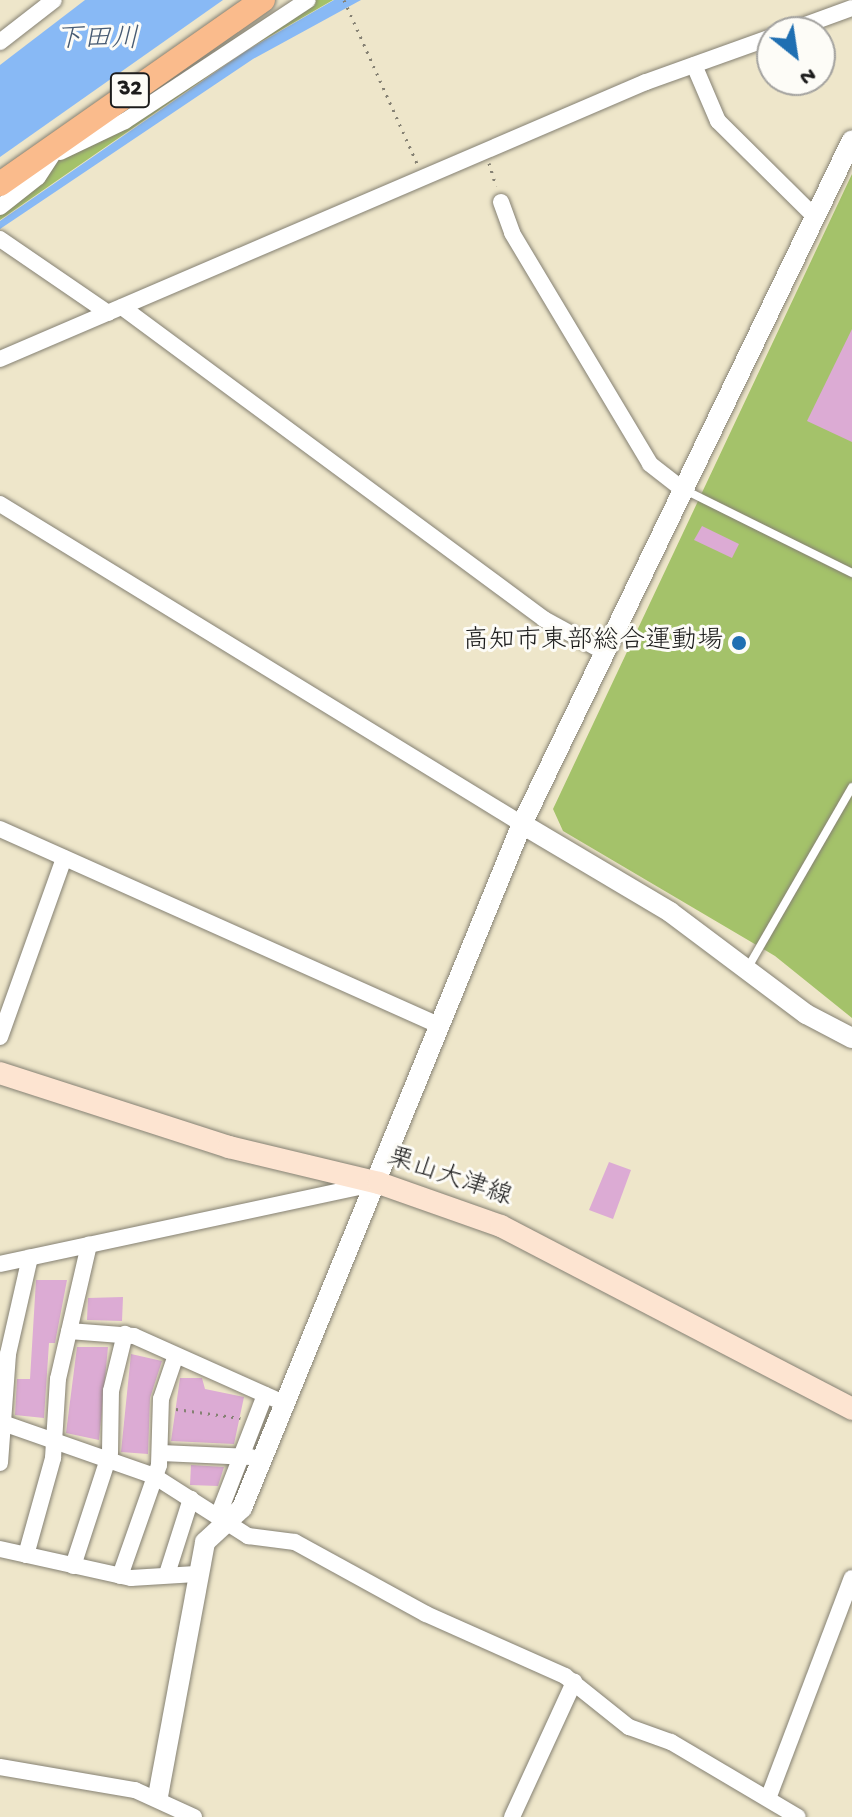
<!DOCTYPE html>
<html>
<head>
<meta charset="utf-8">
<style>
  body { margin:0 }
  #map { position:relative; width:852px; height:1817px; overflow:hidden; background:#eee6ca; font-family:"Gochi Hand","Klee One",sans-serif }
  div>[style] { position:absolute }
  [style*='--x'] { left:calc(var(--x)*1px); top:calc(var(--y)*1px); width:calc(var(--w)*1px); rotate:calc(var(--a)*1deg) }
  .green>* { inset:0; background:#a4c26a }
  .water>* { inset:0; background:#88b9f5 }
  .building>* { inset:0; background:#dcabd4 }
  .path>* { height:3px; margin-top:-1.5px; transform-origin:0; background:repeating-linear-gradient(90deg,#858173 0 2px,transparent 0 8px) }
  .roads { filter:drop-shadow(0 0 2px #858173) drop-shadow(0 0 2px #858173) }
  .service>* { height:8px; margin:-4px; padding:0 4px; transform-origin:4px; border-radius:4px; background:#fff }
  .minor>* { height:16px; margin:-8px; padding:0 8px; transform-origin:8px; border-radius:8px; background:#fff }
  .tertiary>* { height:20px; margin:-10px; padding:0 10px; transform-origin:10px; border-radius:10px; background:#fff }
  .secondary>* { height:22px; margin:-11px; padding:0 11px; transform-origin:11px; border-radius:11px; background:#fde4d1 }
  .primary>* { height:24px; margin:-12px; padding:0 12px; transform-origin:12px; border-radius:12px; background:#fabb8c }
  .dots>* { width:22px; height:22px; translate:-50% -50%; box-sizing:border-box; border:4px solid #fdfcf7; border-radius:50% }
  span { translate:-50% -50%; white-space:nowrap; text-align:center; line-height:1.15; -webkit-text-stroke:6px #fdfcf7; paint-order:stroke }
  .shield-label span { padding:2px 6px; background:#fdfcf7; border:2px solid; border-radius:6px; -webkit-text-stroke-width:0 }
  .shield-label { font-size:24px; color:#1c1c1c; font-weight:700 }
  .poi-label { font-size:26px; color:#1c1c1c }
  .right { translate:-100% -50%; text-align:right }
  .street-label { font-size:26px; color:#1c1c1c }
  .water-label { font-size:28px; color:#475b73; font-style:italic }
  .north { position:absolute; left:756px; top:16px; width:80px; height:80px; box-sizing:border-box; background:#fdfcf7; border:2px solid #a3a29f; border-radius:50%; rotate:150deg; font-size:22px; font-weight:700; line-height:32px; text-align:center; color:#1c1c1c }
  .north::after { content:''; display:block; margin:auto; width:28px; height:36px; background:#1f6fb2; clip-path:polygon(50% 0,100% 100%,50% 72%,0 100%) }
</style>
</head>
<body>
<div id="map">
  <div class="green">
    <i style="clip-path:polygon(313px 0,333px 0,246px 50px,0 220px,0 212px,68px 152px)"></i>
    <i style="clip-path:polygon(852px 174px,852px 1018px,775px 956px,563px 831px,553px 809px)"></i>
  </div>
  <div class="water">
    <i style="clip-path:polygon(85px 0,223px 0,0 157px,0 65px)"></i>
    <i style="clip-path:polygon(334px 0,361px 0,253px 59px,0 229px,0 221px,246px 51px)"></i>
  </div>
  <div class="building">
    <i style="clip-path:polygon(852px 329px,852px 442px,807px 421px)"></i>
    <i style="clip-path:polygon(702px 526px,739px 544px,732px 558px,694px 540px)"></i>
    <i style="clip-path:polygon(609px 1162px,631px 1170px,613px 1219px,589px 1210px)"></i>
    <i style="clip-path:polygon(36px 1280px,67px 1280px,55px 1343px,49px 1343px,44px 1418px,15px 1415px,17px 1379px,30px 1379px)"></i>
    <i style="clip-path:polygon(123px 1297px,122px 1321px,87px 1320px,88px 1298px)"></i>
    <i style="clip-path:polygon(77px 1347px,108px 1347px,99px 1440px,66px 1433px)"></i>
    <i style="clip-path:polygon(131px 1354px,162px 1361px,150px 1398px,148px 1454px,121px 1452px)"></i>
    <i style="clip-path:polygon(180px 1378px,202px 1378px,205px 1389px,244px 1397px,234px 1444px,171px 1441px)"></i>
    <i style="clip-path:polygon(191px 1465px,224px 1467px,218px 1486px,190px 1485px)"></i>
  </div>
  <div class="path">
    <i style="--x:344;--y:0;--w:179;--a:65.9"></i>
    <i style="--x:489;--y:163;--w:24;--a:73"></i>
    <i style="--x:176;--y:1409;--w:65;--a:8"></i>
  </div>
  <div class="roads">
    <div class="service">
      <i style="--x:683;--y:489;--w:189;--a:26.4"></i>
      <i style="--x:747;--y:969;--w:210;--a:-60"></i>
    </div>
    <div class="minor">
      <i style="--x:786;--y:32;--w:70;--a:-20"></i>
      <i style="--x:0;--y:42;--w:68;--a:-37.9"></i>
      <i style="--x:694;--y:65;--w:61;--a:66.8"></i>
      <i style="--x:718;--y:121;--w:136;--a:44.7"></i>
      <i style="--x:60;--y:152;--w:72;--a:-25.5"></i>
      <i style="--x:125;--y:121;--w:219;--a:-33.5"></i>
      <i style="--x:501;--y:202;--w:33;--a:70"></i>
      <i style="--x:512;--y:233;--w:269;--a:59.1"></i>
      <i style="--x:650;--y:464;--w:41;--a:38"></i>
      <i style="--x:0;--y:207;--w:48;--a:-38.3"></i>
      <i style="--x:38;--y:177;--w:35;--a:-57"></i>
      <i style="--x:0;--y:239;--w:131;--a:34.4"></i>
      <i style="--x:122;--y:307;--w:525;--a:36.48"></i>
      <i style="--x:544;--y:619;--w:68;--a:28.8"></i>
      <i style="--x:0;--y:359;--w:703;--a:-23.21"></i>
      <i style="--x:646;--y:82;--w:134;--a:-19.7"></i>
      <i style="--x:0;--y:504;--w:612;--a:31.51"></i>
      <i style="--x:0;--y:829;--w:481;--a:24.1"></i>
      <i style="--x:0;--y:1037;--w:190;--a:-70.3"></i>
      <i style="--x:0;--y:1264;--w:382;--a:-12.1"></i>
      <i style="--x:69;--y:1331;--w:65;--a:4.4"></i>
      <i style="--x:134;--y:1336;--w:164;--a:24.1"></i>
      <i style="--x:0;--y:1422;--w:163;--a:19.3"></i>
      <i style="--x:154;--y:1476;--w:112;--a:32.6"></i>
      <i style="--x:248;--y:1536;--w:47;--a:7.3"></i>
      <i style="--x:295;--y:1542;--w:149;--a:28.8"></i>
      <i style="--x:426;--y:1614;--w:152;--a:24"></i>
      <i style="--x:565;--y:1676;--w:82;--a:38.6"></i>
      <i style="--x:629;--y:1727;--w:45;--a:19.7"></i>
      <i style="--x:671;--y:1742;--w:147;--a:30.6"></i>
      <i style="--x:161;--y:1453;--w:90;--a:2.5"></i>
      <i style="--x:0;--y:1463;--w:109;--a:-85.8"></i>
      <i style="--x:8;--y:1354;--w:99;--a:-77.2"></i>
      <i style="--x:218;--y:1516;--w:130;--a:-68.8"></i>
      <i style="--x:0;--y:1549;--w:134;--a:12.5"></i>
      <i style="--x:131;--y:1578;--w:65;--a:-3.5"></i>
      <i style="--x:26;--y:1555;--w:101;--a:-74.4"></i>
      <i style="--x:53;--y:1458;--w:79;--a:-86.4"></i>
      <i style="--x:58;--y:1379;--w:138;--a:-77"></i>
      <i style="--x:73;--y:1566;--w:119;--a:-71.9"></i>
      <i style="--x:110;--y:1453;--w:62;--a:-89.1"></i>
      <i style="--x:111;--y:1391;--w:59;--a:-76.2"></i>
      <i style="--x:167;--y:1574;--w:79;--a:-72.3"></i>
      <i style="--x:120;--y:1576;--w:118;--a:-70.6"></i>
      <i style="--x:159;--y:1465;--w:66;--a:-88.3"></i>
      <i style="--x:161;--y:1399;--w:46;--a:-71.2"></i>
      <i style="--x:0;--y:1767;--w:137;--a:9.7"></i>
      <i style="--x:135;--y:1790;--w:65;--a:24.6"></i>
      <i style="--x:769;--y:1796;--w:233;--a:-69.2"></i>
      <i style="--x:512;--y:1817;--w:149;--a:-65.3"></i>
    </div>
    <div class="tertiary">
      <i style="--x:522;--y:824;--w:172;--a:30.7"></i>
      <i style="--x:670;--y:912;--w:170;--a:36.9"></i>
      <i style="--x:806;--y:1014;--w:52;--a:27.6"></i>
      <i style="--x:158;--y:1796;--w:258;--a:-79.5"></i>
      <i style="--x:205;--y:1542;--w:50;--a:-42.6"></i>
      <i style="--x:242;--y:1508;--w:739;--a:-67.74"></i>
      <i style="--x:522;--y:824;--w:759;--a:-64.24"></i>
    </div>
    <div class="secondary">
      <i style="--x:0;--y:1073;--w:241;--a:17.9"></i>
      <i style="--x:229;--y:1147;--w:154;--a:13.5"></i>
      <i style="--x:379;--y:1183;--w:129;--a:19.4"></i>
      <i style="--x:501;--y:1226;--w:396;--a:27.5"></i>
    </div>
    <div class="primary">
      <i style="--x:0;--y:184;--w:321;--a:-35"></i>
    </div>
  </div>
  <div class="dots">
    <i style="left:739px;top:643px;background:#1f6fb2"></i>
  </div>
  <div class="shield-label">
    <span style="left:130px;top:90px">32</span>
  </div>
  <div class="poi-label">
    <span class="right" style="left:723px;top:643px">高知市東部総合運動場</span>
  </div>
  <div class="street-label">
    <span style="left:449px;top:1179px;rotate:19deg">栗山大津線</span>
  </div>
  <div class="water-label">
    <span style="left:97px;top:41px">下田川</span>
  </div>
  <div class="north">N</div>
</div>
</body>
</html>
